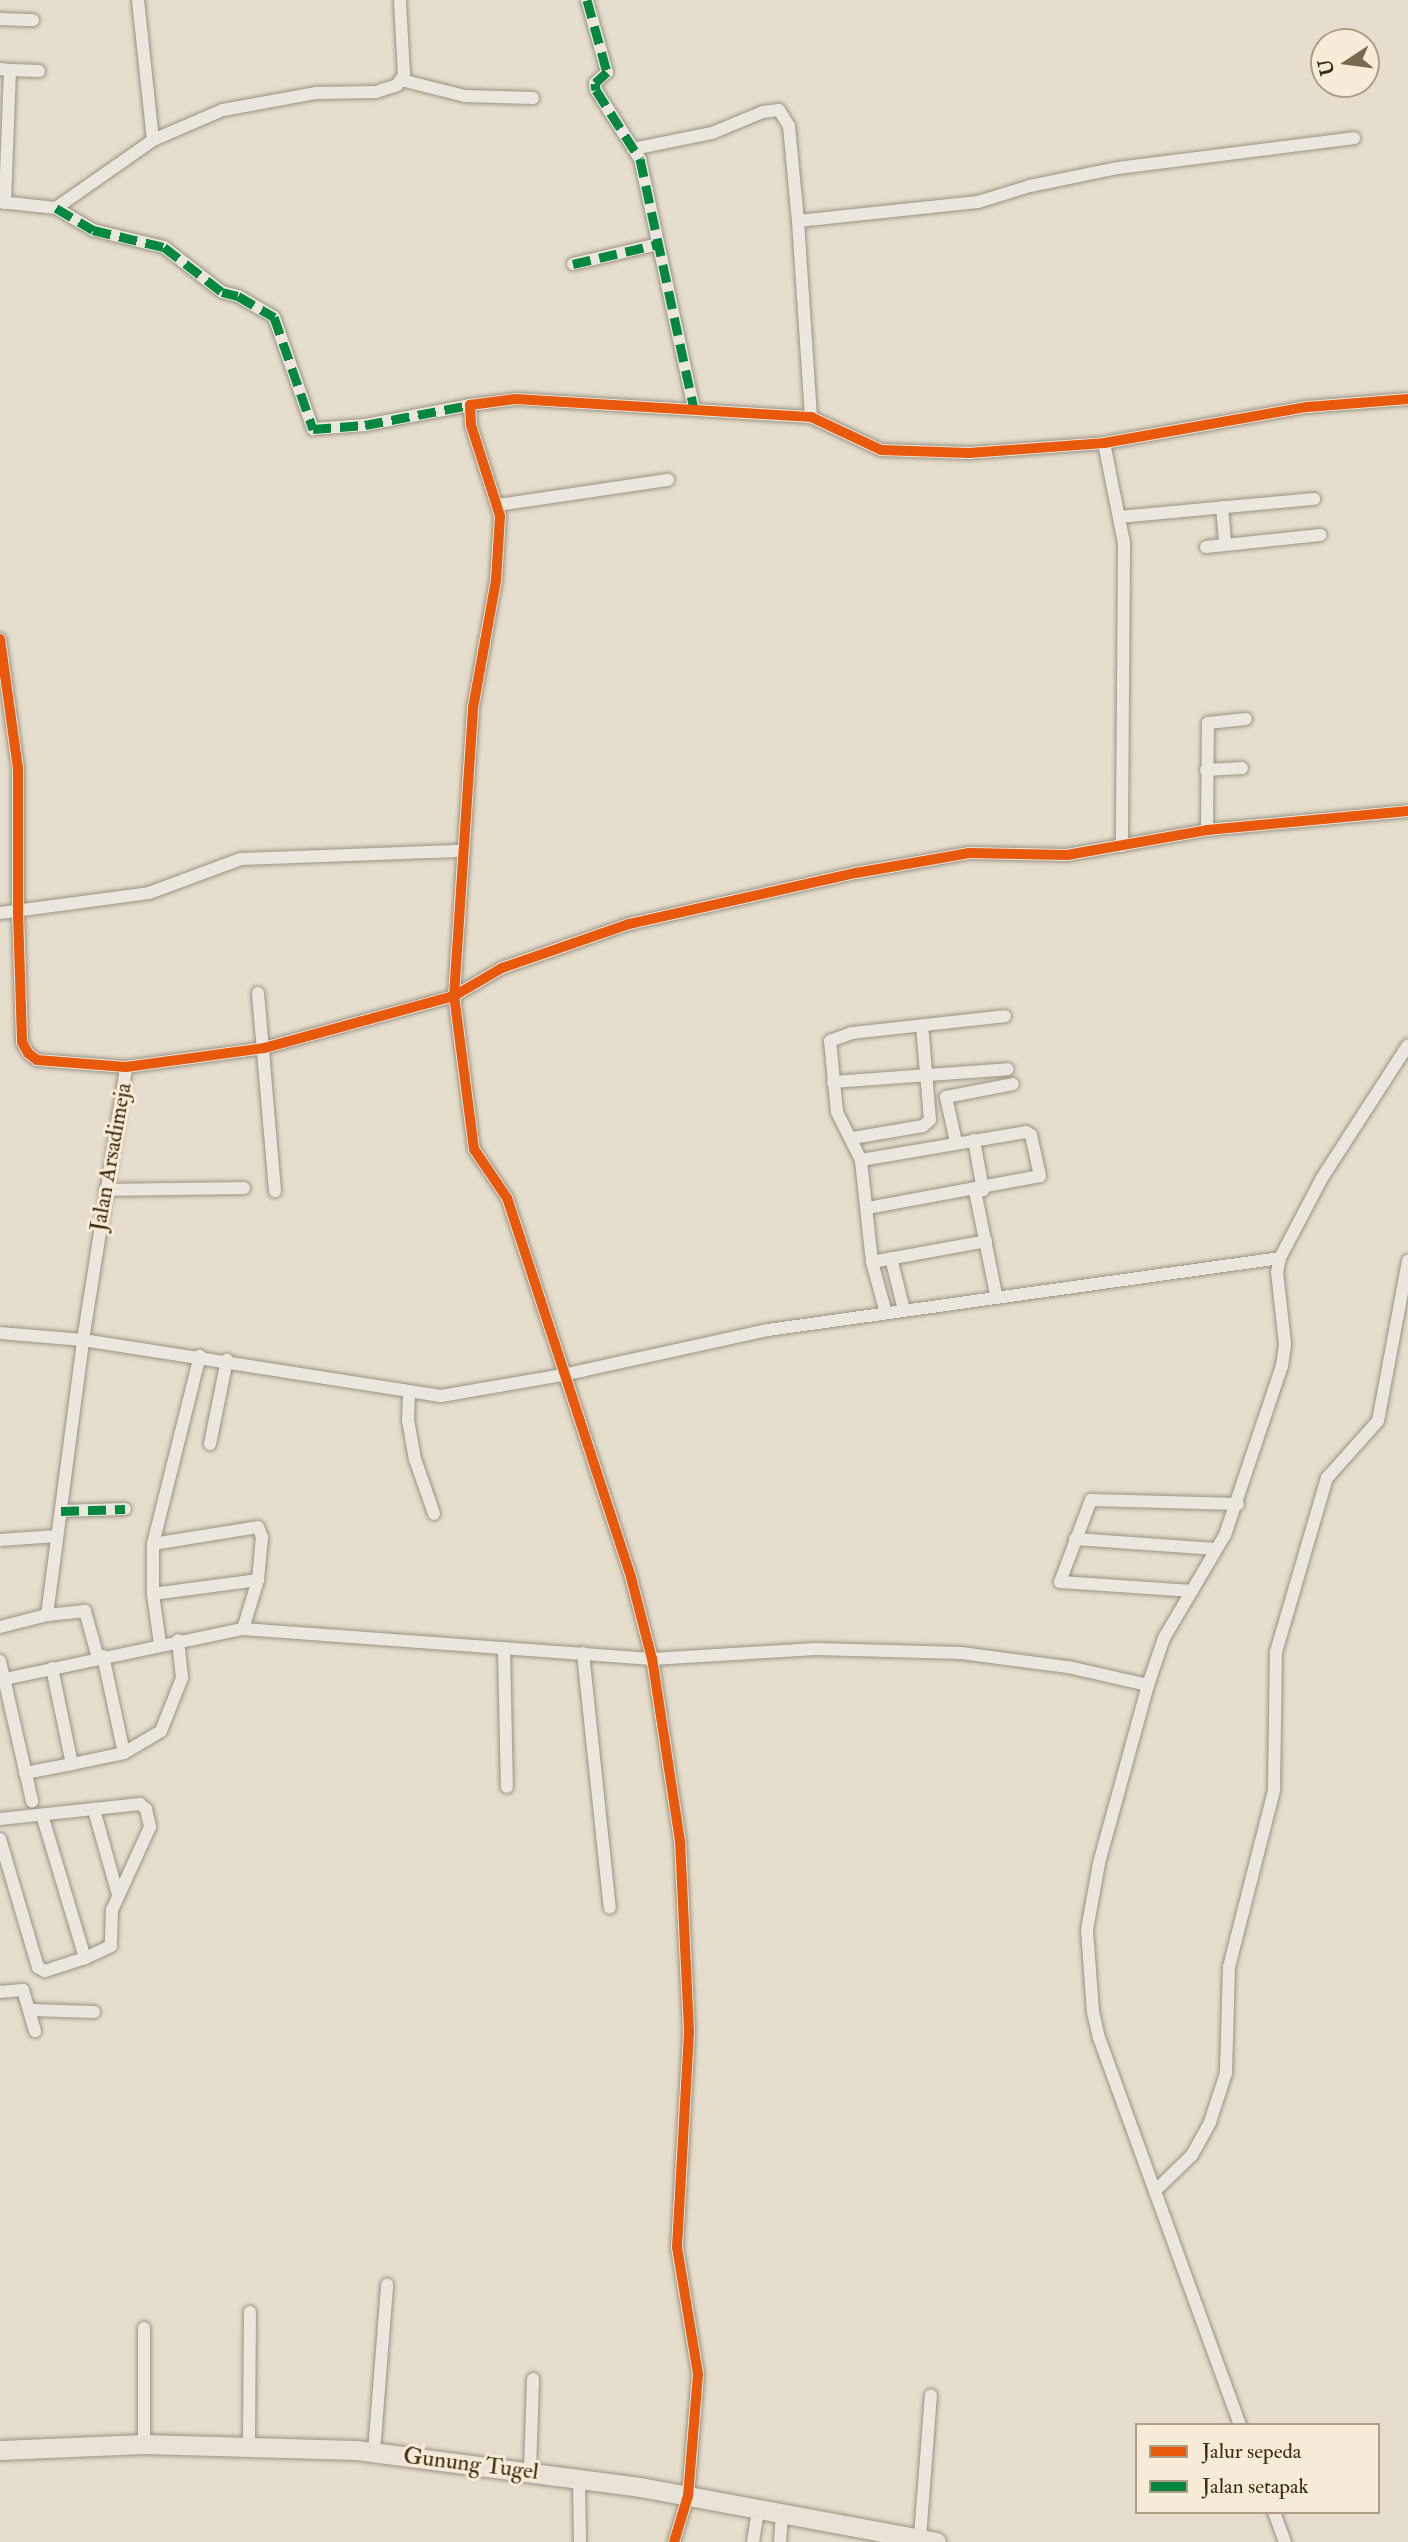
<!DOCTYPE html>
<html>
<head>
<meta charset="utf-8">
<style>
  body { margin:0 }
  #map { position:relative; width:1408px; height:2542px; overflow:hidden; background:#e6decc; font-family:"IM FELL Double Pica",serif }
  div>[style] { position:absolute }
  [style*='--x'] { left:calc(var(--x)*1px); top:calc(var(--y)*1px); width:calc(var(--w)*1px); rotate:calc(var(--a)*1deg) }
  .roads { filter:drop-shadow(0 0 2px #9a9384) drop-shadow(0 0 2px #9a9384) }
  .minor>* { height:12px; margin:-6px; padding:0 6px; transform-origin:6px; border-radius:6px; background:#ebe6de }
  .primary>* { height:19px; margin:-9.5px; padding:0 9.5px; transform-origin:9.5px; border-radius:9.5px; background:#e8e2d8 }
  .quiet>* { height:9px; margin-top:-4.5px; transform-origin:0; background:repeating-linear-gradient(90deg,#00873e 0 18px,transparent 0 27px) }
  .cycleway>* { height:10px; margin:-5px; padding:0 5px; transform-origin:5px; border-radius:5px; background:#e8590c }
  span { translate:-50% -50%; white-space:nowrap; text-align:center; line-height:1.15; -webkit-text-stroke:6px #f6ecd7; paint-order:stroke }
  .street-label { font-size:23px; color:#412a0c }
  .legend { position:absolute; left:1135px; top:2423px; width:245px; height:91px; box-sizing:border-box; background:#f6ecd7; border:2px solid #ae9e86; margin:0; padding:9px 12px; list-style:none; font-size:21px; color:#412a0c }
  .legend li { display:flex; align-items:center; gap:14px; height:35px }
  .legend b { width:35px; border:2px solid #ae9e86 }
  .north { position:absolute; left:1310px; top:28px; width:70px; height:70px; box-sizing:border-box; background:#f6ecd7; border:2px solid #ae9e86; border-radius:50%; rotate:257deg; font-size:19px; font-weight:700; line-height:28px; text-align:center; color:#412a0c }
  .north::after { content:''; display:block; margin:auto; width:24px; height:32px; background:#7b694f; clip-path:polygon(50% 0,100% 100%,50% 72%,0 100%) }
</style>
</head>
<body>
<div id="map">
  <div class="roads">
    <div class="minor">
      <i style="--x:138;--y:0;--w:141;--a:83.9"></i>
      <i style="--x:587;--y:0;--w:75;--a:74.5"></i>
      <i style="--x:607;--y:72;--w:16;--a:137"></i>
      <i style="--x:595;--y:83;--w:7;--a:82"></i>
      <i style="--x:596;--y:90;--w:82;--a:57.5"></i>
      <i style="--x:640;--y:159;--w:256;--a:77.8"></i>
      <i style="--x:0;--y:19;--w:33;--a:2"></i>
      <i style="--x:0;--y:69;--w:10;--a:6"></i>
      <i style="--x:10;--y:70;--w:133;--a:92.2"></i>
      <i style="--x:10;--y:70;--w:29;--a:2"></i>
      <i style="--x:401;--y:80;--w:66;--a:14"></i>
      <i style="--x:465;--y:96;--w:68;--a:1.7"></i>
      <i style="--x:633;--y:149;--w:81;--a:-11.4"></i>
      <i style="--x:712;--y:133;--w:55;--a:-22.4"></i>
      <i style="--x:763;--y:112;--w:16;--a:-7"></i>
      <i style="--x:779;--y:110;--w:19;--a:58"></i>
      <i style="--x:789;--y:126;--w:95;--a:84.6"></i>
      <i style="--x:0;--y:202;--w:56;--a:6.1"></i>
      <i style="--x:56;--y:208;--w:118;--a:-35"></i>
      <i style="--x:153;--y:140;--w:76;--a:-23.2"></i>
      <i style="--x:223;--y:110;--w:95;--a:-10.4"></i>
      <i style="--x:316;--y:93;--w:60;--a:-1"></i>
      <i style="--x:376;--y:92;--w:22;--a:-18"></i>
      <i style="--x:397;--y:85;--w:12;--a:-55"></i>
      <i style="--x:404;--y:75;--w:75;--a:-93.1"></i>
      <i style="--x:56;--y:208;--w:43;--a:30.7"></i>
      <i style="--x:93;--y:230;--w:73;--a:13.5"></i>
      <i style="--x:164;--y:247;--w:73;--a:37.8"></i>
      <i style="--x:222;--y:292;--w:16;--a:14"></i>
      <i style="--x:238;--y:296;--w:42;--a:30.3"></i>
      <i style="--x:274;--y:317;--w:119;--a:70.8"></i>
      <i style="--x:313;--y:429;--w:52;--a:-4.4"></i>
      <i style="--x:365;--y:425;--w:107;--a:-10.8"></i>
      <i style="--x:573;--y:264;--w:87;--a:-13.2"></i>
      <i style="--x:811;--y:417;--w:196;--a:-93.8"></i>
      <i style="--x:798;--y:221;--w:181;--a:-6"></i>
      <i style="--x:978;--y:202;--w:54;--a:-17.1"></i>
      <i style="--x:1030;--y:186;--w:90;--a:-11.6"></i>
      <i style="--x:1118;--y:168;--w:238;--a:-7.2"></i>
      <i style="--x:1104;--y:443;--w:102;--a:78.7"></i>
      <i style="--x:1124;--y:543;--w:303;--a:90.4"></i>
      <i style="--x:498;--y:505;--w:172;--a:-8.4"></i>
      <i style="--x:1222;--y:507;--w:38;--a:85"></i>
      <i style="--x:1119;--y:517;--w:196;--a:-5.3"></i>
      <i style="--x:1206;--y:547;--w:115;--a:-6"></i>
      <i style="--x:0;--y:639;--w:130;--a:82.1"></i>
      <i style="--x:18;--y:768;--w:145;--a:90"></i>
      <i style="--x:18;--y:913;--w:129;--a:88.2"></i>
      <i style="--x:22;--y:1042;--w:13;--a:61"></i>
      <i style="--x:28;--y:1053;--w:11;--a:38"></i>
      <i style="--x:37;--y:1060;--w:89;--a:4.5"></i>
      <i style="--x:126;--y:1067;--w:139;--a:-7.8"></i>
      <i style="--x:264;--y:1048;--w:197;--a:-15.3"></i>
      <i style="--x:454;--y:996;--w:289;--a:-86.2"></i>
      <i style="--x:473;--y:708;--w:130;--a:-79.8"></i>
      <i style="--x:496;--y:580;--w:64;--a:-86.4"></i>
      <i style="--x:500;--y:516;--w:96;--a:-107.7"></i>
      <i style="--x:471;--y:425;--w:20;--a:-93"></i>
      <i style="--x:470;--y:405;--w:46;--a:-7.4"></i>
      <i style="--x:516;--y:399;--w:296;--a:3.5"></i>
      <i style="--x:811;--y:417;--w:77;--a:25.2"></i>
      <i style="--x:881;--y:450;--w:88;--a:2"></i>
      <i style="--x:969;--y:453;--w:135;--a:-4.2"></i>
      <i style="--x:1104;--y:443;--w:206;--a:-10.1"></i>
      <i style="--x:1307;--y:407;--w:101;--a:-4.5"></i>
      <i style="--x:1206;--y:770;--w:36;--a:-3"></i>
      <i style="--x:1207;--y:830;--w:107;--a:-89.5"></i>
      <i style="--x:1208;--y:723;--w:38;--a:-6"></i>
      <i style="--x:0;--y:913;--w:150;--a:-7.6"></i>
      <i style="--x:149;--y:893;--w:98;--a:-20.3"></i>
      <i style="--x:241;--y:859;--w:223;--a:-2.1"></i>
      <i style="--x:258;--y:993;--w:199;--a:85.1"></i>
      <i style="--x:833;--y:1082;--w:175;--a:-4.2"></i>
      <i style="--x:853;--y:1138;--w:71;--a:-9.7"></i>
      <i style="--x:923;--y:1126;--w:9;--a:-41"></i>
      <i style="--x:930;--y:1120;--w:95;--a:-94.8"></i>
      <i style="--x:974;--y:1140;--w:51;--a:79.8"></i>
      <i style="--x:956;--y:1142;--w:46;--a:-102.5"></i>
      <i style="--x:946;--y:1097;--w:68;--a:-11"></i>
      <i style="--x:861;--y:1160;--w:167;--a:-9.6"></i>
      <i style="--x:1026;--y:1132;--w:6;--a:31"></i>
      <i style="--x:1031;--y:1135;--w:42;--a:77.6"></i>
      <i style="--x:1040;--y:1176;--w:176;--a:169.5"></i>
      <i style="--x:105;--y:1190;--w:139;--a:-0.8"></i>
      <i style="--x:975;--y:1191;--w:105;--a:78.5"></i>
      <i style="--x:891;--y:1258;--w:54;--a:76"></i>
      <i style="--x:872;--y:1262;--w:116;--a:-10.4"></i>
      <i style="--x:886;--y:1313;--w:53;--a:-105.4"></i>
      <i style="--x:872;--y:1262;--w:103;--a:-96.2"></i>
      <i style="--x:861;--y:1160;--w:54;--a:-116.6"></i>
      <i style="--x:837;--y:1112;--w:71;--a:-95.6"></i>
      <i style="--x:830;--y:1041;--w:23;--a:-20"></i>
      <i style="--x:852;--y:1033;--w:154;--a:-6.3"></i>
      <i style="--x:0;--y:1333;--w:83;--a:4.8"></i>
      <i style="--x:83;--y:1340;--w:276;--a:-81"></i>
      <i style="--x:409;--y:1393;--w:27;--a:92"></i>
      <i style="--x:408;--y:1420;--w:40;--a:80"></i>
      <i style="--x:415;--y:1459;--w:58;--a:70.9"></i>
      <i style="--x:210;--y:1444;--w:86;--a:-78.6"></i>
      <i style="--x:61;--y:1511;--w:64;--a:-1.8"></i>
      <i style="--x:1075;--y:1539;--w:141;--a:4.1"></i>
      <i style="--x:0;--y:1540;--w:57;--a:-4"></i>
      <i style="--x:153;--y:1544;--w:194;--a:-76"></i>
      <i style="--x:1192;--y:1591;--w:132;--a:-176.1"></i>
      <i style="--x:1060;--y:1582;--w:88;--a:-69.3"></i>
      <i style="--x:1091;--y:1500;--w:147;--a:1.6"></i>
      <i style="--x:153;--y:1594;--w:50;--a:-90"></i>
      <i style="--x:153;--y:1544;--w:106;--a:-9.2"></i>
      <i style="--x:258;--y:1527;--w:11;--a:68"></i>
      <i style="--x:262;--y:1537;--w:43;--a:95.3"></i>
      <i style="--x:258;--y:1580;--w:51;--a:107"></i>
      <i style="--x:0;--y:1627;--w:49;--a:-14.3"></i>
      <i style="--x:160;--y:1644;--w:50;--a:-98"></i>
      <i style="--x:153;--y:1594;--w:106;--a:-7.6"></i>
      <i style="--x:504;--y:1648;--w:139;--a:88.8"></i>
      <i style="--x:583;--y:1653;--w:256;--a:84"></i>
      <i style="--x:103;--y:1656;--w:99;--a:77.8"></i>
      <i style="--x:98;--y:1658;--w:49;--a:-105.5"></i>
      <i style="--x:85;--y:1611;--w:38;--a:174"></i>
      <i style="--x:47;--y:1615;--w:277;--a:-82.5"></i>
      <i style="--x:83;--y:1340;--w:362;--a:8.9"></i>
      <i style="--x:441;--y:1396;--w:124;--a:-9.8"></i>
      <i style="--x:563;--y:1375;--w:210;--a:-12.4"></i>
      <i style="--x:768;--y:1330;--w:517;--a:-8"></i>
      <i style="--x:0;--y:1661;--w:144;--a:77.1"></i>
      <i style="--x:0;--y:1680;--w:248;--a:-11.9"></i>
      <i style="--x:243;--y:1629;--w:410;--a:4.2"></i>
      <i style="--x:652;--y:1659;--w:164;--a:-3.5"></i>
      <i style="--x:816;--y:1649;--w:145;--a:1.6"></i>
      <i style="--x:961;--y:1653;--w:108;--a:7.5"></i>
      <i style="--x:1068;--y:1667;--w:82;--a:12.7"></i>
      <i style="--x:72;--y:1764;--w:53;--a:-11.9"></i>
      <i style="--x:124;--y:1753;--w:43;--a:-30.7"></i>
      <i style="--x:161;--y:1731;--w:57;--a:-68.4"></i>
      <i style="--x:182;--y:1678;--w:38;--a:-96"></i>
      <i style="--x:25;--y:1773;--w:48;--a:-10.8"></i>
      <i style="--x:72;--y:1764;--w:98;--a:-101.8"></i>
      <i style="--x:94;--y:1810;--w:88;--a:74.2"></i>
      <i style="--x:0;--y:1819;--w:141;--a:-6.1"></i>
      <i style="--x:140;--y:1804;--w:8;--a:40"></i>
      <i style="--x:146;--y:1809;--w:18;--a:77"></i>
      <i style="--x:150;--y:1827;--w:91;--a:114.6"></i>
      <i style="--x:112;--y:1910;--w:36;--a:92"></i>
      <i style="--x:111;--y:1946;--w:29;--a:155"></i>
      <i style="--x:0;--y:1839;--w:134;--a:73.5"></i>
      <i style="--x:38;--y:1967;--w:8;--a:30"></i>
      <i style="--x:45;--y:1971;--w:42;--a:-18"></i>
      <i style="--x:85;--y:1958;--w:149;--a:-106.7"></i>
      <i style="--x:0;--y:1992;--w:23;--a:-5"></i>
      <i style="--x:23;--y:1990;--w:43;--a:73.7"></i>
      <i style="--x:31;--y:2010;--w:63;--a:1.8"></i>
      <i style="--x:1157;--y:2189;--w:49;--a:-44.2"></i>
      <i style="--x:1192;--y:2155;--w:38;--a:-61"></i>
      <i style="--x:1210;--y:2122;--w:52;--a:-71.9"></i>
      <i style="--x:1226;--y:2073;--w:106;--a:-88.4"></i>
      <i style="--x:1229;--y:1967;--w:183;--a:-75.7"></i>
      <i style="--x:1274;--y:1790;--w:138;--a:-89.2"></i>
      <i style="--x:1276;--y:1652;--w:181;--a:-73.7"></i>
      <i style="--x:1327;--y:1478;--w:76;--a:-48.2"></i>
      <i style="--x:1378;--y:1421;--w:163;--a:-79.4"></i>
      <i style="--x:1240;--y:2425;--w:412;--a:-110"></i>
      <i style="--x:1099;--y:2038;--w:27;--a:-103"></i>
      <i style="--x:1093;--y:2012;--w:82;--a:-94.2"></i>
      <i style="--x:1087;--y:1930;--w:68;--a:-79.8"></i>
      <i style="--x:1099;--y:1863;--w:185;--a:-74.6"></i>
      <i style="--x:1148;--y:1685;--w:50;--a:-71.2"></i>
      <i style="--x:1164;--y:1638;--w:120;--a:-59.4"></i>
      <i style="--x:1225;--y:1535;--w:178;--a:-71.4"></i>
      <i style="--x:1282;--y:1366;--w:22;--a:-82"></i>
      <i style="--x:1285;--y:1344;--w:72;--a:-96.3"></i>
      <i style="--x:1277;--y:1272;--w:14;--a:-78"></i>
      <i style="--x:1280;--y:1258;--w:90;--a:-62.3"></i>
      <i style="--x:1322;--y:1178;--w:158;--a:-57.1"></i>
      <i style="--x:144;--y:2444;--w:116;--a:-90"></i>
      <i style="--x:249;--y:2446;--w:134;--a:-89.6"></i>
      <i style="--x:374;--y:2452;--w:168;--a:-85.5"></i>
      <i style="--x:530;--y:2471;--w:92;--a:-88.1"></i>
      <i style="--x:579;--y:2479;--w:63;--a:89.1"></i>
      <i style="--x:1274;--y:2512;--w:32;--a:70"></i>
      <i style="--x:920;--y:2537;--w:142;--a:-85.6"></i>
      <i style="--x:674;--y:2542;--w:48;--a:-73.1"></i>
      <i style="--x:688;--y:2496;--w:122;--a:-85.3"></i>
      <i style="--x:698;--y:2374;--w:129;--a:-99.4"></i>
      <i style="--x:677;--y:2247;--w:216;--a:-86.8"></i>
      <i style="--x:689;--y:2031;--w:190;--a:-92.7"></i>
      <i style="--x:680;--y:1841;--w:184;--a:-98.7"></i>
      <i style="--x:652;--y:1659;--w:85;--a:-104.4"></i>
      <i style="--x:631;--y:1577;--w:399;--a:-108.1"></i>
      <i style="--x:507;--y:1198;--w:59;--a:-124"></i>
      <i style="--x:474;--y:1149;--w:154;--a:-97.4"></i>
      <i style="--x:454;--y:996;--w:56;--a:-30.3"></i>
      <i style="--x:502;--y:968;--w:134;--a:-19.1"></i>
      <i style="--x:629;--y:924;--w:233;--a:-12.7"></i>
      <i style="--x:856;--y:873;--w:115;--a:-10"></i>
      <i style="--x:969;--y:853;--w:98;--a:1.2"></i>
      <i style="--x:1067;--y:855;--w:142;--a:-10.1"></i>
      <i style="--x:1207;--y:830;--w:202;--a:-5.4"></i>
      <i style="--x:753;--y:2542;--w:33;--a:-81"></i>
      <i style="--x:780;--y:2542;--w:29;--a:-86"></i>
    </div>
    <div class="primary">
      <i style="--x:0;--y:2450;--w:144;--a:-2.4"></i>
      <i style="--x:144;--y:2444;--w:212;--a:1.6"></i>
      <i style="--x:356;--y:2450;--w:286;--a:7.4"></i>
      <i style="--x:640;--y:2487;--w:301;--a:10.5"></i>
    </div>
  </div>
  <div class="quiet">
    <i style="--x:587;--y:0;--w:75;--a:74.5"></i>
    <i style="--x:607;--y:72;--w:16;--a:137"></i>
    <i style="--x:595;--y:83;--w:7;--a:82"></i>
    <i style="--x:596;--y:90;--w:82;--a:57.5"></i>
    <i style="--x:640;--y:159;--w:256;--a:77.8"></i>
    <i style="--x:56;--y:208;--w:43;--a:30.7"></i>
    <i style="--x:93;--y:230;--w:73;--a:13.5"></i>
    <i style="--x:164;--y:247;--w:73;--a:37.8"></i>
    <i style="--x:222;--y:292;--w:16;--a:14"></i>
    <i style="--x:238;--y:296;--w:42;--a:30.3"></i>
    <i style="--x:274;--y:317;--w:119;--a:70.8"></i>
    <i style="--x:313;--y:429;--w:52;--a:-4.4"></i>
    <i style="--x:365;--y:425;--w:107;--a:-10.8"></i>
    <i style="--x:573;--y:264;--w:87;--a:-13.2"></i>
    <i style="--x:61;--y:1511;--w:64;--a:-1.8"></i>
  </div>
  <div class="cycleway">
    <i style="--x:0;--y:639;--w:130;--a:82.1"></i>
    <i style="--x:18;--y:768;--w:145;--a:90"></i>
    <i style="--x:18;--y:913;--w:129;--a:88.2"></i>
    <i style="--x:22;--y:1042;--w:13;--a:61"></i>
    <i style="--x:28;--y:1053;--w:11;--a:38"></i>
    <i style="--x:37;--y:1060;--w:89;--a:4.5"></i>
    <i style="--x:126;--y:1067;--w:139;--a:-7.8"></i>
    <i style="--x:264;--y:1048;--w:197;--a:-15.3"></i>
    <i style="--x:454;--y:996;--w:289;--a:-86.2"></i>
    <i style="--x:473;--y:708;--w:130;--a:-79.8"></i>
    <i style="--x:496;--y:580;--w:64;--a:-86.4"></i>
    <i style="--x:500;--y:516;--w:96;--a:-107.7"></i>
    <i style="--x:471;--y:425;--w:20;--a:-93"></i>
    <i style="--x:470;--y:405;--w:46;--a:-7.4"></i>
    <i style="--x:516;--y:399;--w:296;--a:3.5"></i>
    <i style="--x:811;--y:417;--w:77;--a:25.2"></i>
    <i style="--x:881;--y:450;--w:88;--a:2"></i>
    <i style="--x:969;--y:453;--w:135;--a:-4.2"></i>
    <i style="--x:1104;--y:443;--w:206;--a:-10.1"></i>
    <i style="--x:1307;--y:407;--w:101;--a:-4.5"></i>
    <i style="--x:674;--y:2542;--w:48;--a:-73.1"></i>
    <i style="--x:688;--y:2496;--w:122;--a:-85.3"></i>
    <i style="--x:698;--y:2374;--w:129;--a:-99.4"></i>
    <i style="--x:677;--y:2247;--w:216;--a:-86.8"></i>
    <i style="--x:689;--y:2031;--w:190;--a:-92.7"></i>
    <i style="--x:680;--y:1841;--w:184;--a:-98.7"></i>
    <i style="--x:652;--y:1659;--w:85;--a:-104.4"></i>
    <i style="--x:631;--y:1577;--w:399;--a:-108.1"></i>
    <i style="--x:507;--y:1198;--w:59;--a:-124"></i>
    <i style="--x:474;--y:1149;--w:154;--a:-97.4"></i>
    <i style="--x:454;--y:996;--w:56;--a:-30.3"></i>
    <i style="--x:502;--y:968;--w:134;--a:-19.1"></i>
    <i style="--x:629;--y:924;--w:233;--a:-12.7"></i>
    <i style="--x:856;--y:873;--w:115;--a:-10"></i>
    <i style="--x:969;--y:853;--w:98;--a:1.2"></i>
    <i style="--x:1067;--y:855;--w:142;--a:-10.1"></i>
    <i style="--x:1207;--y:830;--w:202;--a:-5.4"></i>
  </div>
  <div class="street-label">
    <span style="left:111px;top:1157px;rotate:-80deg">Jalan Arsadimeja</span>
    <span style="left:471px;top:2464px;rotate:7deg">Gunung Tugel</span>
  </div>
  <ul class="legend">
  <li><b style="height:9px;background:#e8590c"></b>Jalur sepeda</li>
  <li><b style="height:9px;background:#00873e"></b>Jalan setapak</li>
  </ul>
  <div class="north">U</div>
</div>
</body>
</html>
